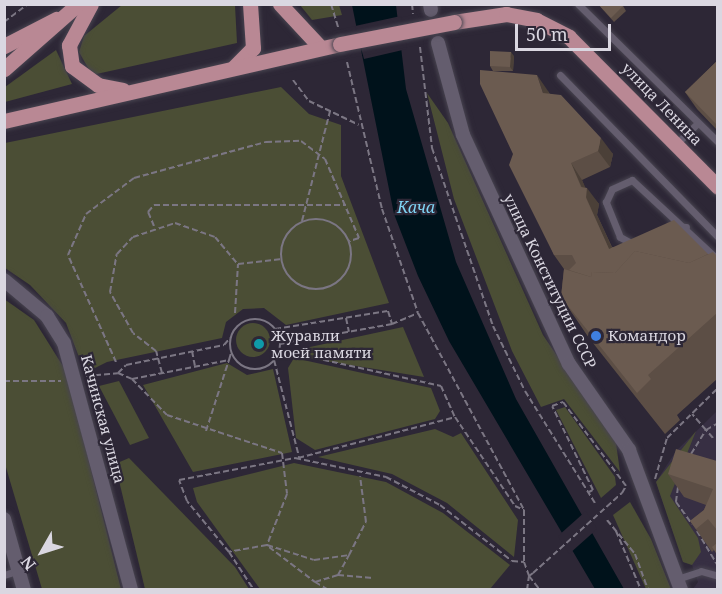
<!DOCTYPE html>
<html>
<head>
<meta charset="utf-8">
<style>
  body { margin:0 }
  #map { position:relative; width:722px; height:594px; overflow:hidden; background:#2d2736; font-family:"Noto Serif",serif }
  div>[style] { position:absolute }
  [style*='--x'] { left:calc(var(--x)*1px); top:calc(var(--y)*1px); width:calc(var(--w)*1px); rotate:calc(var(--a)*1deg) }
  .built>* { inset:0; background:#372f43 }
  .green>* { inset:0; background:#4b4e35 }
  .round { border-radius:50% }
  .water>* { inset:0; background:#00121b }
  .pier>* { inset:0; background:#2d2736 }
  .path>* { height:2px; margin-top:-1px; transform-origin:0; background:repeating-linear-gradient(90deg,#7b7683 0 6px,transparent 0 9px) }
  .path>.ring { margin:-1px; padding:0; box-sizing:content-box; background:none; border:2px solid #7b7683; border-radius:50% }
  .roads { filter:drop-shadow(0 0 2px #484450) drop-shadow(0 0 2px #484450) }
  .lane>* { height:7px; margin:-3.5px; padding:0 3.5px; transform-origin:3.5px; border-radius:3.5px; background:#645d6e }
  .street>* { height:14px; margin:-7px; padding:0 7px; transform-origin:7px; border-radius:7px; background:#645d6e }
  .primary>* { height:15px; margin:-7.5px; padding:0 7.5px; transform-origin:7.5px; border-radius:7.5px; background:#b98894 }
  .path-bridge>* { height:2px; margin-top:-1px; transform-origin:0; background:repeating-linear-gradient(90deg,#7b7683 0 6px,transparent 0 9px) }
  .bridges { filter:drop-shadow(0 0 2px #484450) drop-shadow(0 0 2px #484450) }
  .primary-bridge>* { height:15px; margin:-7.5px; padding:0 7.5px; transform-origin:7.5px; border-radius:7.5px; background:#b98894 }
  .wall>* { inset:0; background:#5c4e45 }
  .shaded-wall>* { inset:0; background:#4b4038 }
  .building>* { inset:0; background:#6b5b50 }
  .dots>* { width:16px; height:16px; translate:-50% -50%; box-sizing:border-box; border:3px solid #2d2736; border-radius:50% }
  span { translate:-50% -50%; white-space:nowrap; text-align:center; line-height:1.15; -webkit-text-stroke:4.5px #2d2736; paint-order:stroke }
  .street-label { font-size:15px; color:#dad7e1 }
  .poi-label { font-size:15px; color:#dad7e1 }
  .left { translate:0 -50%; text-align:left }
  .water-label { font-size:16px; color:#7fd3f3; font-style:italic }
  .frame { position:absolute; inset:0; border:6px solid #dad7e1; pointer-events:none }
  .north { position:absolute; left:12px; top:522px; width:60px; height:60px; -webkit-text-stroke:4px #2d2736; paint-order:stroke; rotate:231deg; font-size:16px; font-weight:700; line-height:24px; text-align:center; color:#dad7e1 }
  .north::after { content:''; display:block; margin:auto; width:21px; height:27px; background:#dad7e1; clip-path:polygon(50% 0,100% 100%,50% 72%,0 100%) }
  .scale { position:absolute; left:515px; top:24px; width:96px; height:27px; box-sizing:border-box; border:3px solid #dad7e1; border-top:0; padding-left:8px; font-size:18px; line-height:21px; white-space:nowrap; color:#dad7e1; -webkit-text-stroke:4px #2d2736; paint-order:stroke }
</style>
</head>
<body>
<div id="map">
  <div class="built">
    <i style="clip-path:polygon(717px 411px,717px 589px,693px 589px,698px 582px,692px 565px,683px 562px,656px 482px,676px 451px)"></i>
  </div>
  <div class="green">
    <i style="clip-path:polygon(122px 5px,235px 5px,237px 43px,92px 75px,79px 52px,84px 36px)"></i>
    <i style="clip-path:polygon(300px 5px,339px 5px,342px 15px,312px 20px)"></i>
    <i style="clip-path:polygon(56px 50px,72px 84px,5px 102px,5px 87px)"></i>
    <i style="clip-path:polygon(281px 87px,309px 114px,341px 125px,341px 176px,389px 303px,286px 325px,264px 308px,243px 309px,226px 322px,222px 338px,107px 362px,85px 373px,66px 323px,30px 285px,5px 268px,5px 143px)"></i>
    <i style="clip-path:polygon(427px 93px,448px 123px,543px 335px,616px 443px,620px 472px,564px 399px,541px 407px,512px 351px,454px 199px)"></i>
    <i style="clip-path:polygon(4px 299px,34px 320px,66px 371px,121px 589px,42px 589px,5px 464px)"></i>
    <i class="round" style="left:236px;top:323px;width:34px;height:34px"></i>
    <i style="clip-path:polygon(403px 327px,424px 377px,295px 356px,296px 350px)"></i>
    <i style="clip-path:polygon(294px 358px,431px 388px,440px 411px,435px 419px,315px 450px,296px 438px,288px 368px)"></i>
    <i style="clip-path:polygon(227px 363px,247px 375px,273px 369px,292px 452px,193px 472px,143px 385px)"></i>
    <i style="clip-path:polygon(119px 381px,149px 438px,130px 445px,99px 386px)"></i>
    <i style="clip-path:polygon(565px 407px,615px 477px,616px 485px,601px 498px,556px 410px)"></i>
    <i style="clip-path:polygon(435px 429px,453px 437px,461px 433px,518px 520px,514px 557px,447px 503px,392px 474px,318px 457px)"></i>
    <i style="clip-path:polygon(696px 431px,670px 496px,698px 538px,701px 552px,692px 565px,683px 562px,656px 482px)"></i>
    <i style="clip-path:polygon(129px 458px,235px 567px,249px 589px,145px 589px,115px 464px)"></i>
    <i style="clip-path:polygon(294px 463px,386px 482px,443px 513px,510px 565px,490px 589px,260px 589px,197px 502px,193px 488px)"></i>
    <i style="clip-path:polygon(630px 502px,651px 539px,671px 589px,646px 589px,613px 515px)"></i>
  </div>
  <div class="water">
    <i style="clip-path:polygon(352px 5px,396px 5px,406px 89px,456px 262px,516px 399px,624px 589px,595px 589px,449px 341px,418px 276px,394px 214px)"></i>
  </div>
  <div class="pier">
    <i style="clip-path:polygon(401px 16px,407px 49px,364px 59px,355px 26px)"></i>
    <i style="clip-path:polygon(586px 511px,597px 529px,569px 554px,558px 536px)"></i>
  </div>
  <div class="path">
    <i style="--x:331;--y:4;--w:27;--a:73"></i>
    <i style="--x:412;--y:4;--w:10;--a:84"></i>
    <i style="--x:4;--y:22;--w:30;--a:-37"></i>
    <i style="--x:420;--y:47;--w:102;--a:83.2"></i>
    <i style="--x:432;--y:148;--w:188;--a:71.1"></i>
    <i style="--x:493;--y:326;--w:72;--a:63.8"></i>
    <i style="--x:525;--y:391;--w:132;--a:58"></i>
    <i style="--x:347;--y:62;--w:151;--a:76.6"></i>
    <i style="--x:382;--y:209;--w:110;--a:70.9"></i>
    <i style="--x:418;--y:313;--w:224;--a:61.7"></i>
    <i style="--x:524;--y:510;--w:52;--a:90"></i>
    <i style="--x:293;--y:80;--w:26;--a:53"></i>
    <i style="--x:309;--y:101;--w:55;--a:25.6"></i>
    <i class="ring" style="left:281px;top:219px;width:68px;height:68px"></i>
    <i style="--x:302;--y:221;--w:114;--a:-75.7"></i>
    <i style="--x:154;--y:226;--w:15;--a:-113"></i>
    <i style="--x:148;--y:212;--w:9;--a:-49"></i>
    <i style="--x:154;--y:205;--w:192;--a:0"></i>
    <i style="--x:235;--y:313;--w:49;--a:-86.5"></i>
    <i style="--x:346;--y:318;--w:14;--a:78"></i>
    <i class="ring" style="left:230px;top:319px;width:48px;height:48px"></i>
    <i style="--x:275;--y:329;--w:114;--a:-9.1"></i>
    <i style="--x:388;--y:311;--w:14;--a:73"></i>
    <i style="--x:280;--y:344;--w:114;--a:-10.1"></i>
    <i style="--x:392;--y:324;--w:28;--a:-23"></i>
    <i style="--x:279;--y:350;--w:166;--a:12.5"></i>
    <i style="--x:441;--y:386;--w:34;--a:66"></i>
    <i style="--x:455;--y:417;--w:107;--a:56"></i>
    <i style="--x:515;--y:506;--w:10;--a:24"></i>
    <i style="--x:192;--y:351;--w:15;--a:79"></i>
    <i style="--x:274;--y:360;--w:100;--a:75.5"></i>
    <i style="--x:116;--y:362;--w:117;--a:-114.2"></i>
    <i style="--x:68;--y:255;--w:45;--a:-66.3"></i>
    <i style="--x:86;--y:214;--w:60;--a:-36.9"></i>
    <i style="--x:134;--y:178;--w:137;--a:-15.3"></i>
    <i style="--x:266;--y:142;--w:35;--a:-2"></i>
    <i style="--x:301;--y:141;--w:30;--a:37"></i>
    <i style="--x:325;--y:159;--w:86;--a:66.7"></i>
    <i style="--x:359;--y:238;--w:10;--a:163"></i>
    <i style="--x:118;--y:373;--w:11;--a:-45"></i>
    <i style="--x:126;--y:365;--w:100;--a:-11.5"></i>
    <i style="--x:224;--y:345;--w:9;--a:-49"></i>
    <i style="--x:162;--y:373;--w:23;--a:-105"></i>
    <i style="--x:156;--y:351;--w:29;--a:-142"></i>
    <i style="--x:133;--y:333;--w:47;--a:-119.3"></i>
    <i style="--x:110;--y:292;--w:39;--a:-80"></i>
    <i style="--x:117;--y:254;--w:23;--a:-47"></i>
    <i style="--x:133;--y:237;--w:44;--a:-18.4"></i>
    <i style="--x:175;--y:223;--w:42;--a:19.3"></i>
    <i style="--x:215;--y:237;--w:35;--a:50"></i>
    <i style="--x:238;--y:264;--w:44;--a:-6.5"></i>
    <i style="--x:86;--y:376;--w:32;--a:-5"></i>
    <i style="--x:118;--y:373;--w:15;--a:23"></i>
    <i style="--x:132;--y:379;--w:99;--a:-11.1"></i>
    <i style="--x:229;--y:360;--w:7;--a:-74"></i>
    <i style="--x:132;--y:379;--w:50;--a:45.8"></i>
    <i style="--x:167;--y:415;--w:121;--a:18.3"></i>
    <i style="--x:282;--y:453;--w:41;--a:83"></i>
    <i style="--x:287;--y:494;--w:55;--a:111.4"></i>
    <i style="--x:267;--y:545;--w:39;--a:170"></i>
    <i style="--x:229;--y:552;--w:45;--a:56.7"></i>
    <i style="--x:4;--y:381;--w:57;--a:0"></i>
    <i style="--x:206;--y:431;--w:75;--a:-72.1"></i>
    <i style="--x:713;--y:438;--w:11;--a:-131"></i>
    <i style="--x:706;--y:430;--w:14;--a:-30"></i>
    <i style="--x:691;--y:454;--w:28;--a:-58"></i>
    <i style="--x:706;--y:430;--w:21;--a:-131"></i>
    <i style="--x:298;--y:458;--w:162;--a:-14.6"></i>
    <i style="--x:655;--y:479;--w:43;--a:-73.7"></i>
    <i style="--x:667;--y:438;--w:71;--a:-44.4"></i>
    <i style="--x:678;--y:487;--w:15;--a:98"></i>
    <i style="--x:676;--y:502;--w:27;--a:54"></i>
    <i style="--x:589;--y:492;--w:4;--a:-27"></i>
    <i style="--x:593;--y:490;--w:93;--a:-116"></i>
    <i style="--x:552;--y:406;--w:12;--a:-20"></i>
    <i style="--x:563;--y:402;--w:105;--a:53.1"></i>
    <i style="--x:622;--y:493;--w:8;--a:-60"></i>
    <i style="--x:607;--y:520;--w:44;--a:50.5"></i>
    <i style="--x:635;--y:554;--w:38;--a:70"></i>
    <i style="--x:616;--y:531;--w:64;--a:67"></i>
    <i style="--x:697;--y:531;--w:39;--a:59"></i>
    <i style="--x:267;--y:545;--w:49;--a:17.7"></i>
    <i style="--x:314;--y:560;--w:35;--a:-8"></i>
    <i style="--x:349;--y:555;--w:37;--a:-63"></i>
    <i style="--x:366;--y:522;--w:46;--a:-97.4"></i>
    <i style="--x:269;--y:547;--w:58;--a:37.3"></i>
    <i style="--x:315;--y:582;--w:24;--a:-17"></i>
    <i style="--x:338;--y:575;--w:23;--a:-61"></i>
    <i style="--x:229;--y:552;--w:66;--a:-129.5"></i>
    <i style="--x:187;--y:501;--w:22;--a:-111"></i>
    <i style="--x:179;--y:480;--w:118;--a:-10.7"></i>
    <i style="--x:295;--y:458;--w:93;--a:11.8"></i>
    <i style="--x:386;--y:477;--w:61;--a:27.4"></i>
    <i style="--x:440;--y:505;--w:91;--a:37.9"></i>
    <i style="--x:512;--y:561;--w:12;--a:5"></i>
    <i style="--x:524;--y:562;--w:15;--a:70"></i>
    <i style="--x:529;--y:576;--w:5;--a:-37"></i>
    <i style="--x:338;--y:575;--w:35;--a:5"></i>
    <i style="--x:529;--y:576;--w:18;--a:52"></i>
    <i style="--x:315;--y:582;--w:16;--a:30"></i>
    <i style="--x:527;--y:590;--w:14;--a:-82"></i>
  </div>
  <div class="roads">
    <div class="lane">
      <i style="--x:578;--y:4;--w:197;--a:44.6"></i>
      <i style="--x:560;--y:75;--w:226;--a:45.7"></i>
      <i style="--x:676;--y:144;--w:30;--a:-44"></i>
      <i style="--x:672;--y:226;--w:14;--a:4"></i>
      <i style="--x:633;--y:244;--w:15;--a:-152"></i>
      <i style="--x:620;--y:237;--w:38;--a:-112"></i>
      <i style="--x:606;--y:202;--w:14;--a:-65"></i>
      <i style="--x:612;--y:189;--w:22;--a:-24"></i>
      <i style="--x:632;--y:180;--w:117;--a:42.9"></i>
      <i style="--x:4;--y:575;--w:16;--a:-18"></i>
      <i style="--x:677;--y:579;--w:25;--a:-18"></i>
      <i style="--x:701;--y:571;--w:18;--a:16"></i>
    </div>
    <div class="street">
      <i style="--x:430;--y:4;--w:6;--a:81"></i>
      <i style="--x:438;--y:43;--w:95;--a:74.8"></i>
      <i style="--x:463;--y:135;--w:252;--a:65.2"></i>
      <i style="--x:569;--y:364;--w:105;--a:55.1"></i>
      <i style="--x:629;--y:450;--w:149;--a:69.6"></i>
      <i style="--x:4;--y:280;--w:56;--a:39.9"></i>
      <i style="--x:47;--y:316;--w:32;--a:58"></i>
      <i style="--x:64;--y:343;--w:256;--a:74.8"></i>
      <i style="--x:4;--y:519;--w:74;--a:74.3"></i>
    </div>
    <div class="primary">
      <i style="--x:91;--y:4;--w:47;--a:118.2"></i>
      <i style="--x:69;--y:45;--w:21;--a:82"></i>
      <i style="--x:72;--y:66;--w:32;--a:36"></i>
      <i style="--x:98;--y:85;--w:25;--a:11"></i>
      <i style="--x:280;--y:4;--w:59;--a:47.1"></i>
      <i style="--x:454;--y:22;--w:53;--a:-8.7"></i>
      <i style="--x:506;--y:14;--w:31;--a:11"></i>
      <i style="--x:536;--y:20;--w:37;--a:27"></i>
      <i style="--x:569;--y:37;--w:211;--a:45.2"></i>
      <i style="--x:4;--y:46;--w:59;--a:-27.4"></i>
      <i style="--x:234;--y:67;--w:27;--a:-45"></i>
      <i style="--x:253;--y:48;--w:44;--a:-93.9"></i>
      <i style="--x:4;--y:69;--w:98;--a:-41.3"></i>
      <i style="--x:4;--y:121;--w:345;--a:-12.9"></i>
    </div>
  </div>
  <div class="path-bridge">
    <i style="--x:533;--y:573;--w:120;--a:-42"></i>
  </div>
  <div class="bridges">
    <div class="primary-bridge">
      <i style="--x:340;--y:44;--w:116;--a:-10.9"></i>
    </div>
  </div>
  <div class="wall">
    <i style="clip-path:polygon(598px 4px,622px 4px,626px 11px,614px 22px)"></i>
    <i style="clip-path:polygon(514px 56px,513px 71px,493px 71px,490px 66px)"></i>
    <i style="clip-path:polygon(717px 61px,717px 130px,697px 109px,685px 92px)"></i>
    <i style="clip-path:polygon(548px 91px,549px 93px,613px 154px,610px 167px,582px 180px,585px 188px,599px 204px,597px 215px,612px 247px,708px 254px,717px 256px,717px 379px,677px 415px,680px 420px,665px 434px,589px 338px,561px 297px,564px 269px,554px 255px,513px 154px)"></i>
    <i style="clip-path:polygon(717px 461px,717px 555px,714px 550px,712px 552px,690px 521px,704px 510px,706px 505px,684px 497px,668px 474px)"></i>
  </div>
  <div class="shaded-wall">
    <i style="clip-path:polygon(511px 52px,514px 56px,513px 71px,510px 67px)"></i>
    <i style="clip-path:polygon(537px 75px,548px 91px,554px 109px,543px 93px)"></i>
    <i style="clip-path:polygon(601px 138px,613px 154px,610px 167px,598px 151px)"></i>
    <i style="clip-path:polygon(571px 163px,582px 180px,587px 191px,587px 188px,599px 204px,597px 215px,620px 265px,609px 249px)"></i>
  </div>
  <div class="building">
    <i style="clip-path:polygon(598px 4px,622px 4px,623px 6px,611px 18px)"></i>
    <i style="clip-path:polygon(490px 51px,511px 52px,510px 67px,490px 66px)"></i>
    <i style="clip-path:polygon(717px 61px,717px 125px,685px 92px)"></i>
    <i style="clip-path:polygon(480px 70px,537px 75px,543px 93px,561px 95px,601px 138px,598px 151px,571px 163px,581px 187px,587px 188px,586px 198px,609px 249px,674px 220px,708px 254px,689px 263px,635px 251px,615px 273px,592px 272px,591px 277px,569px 270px,576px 263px,572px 255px,554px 255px,509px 165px,513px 154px,480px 84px)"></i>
    <i style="clip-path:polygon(635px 251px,689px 263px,713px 252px,717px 256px,717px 313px,648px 375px,651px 379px,637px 393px,561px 297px,564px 269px,591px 277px,592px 272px,615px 273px)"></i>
    <i style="clip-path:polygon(676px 449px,717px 461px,717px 530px,708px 519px,696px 529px,690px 521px,704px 510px,713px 489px,668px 474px)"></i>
    <i style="clip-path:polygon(717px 543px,717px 554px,712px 547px)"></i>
  </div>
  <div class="dots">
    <i style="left:596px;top:336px;background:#3f7fe0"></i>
    <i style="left:259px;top:344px;background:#0f9aa8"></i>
  </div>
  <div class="street-label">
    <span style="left:662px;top:104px;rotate:46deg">улица Ленина</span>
    <span style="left:550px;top:281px;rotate:64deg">улица Конституции СССР</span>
    <span style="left:103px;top:419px;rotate:75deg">Качинская улица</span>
  </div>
  <div class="poi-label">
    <span class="left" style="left:271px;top:344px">Журавли<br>моей памяти</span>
    <span class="left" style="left:608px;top:336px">Командор</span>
  </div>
  <div class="water-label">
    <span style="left:416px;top:207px">Кача</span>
  </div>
  <div class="frame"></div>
  <div class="north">N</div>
  <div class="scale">50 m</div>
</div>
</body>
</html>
